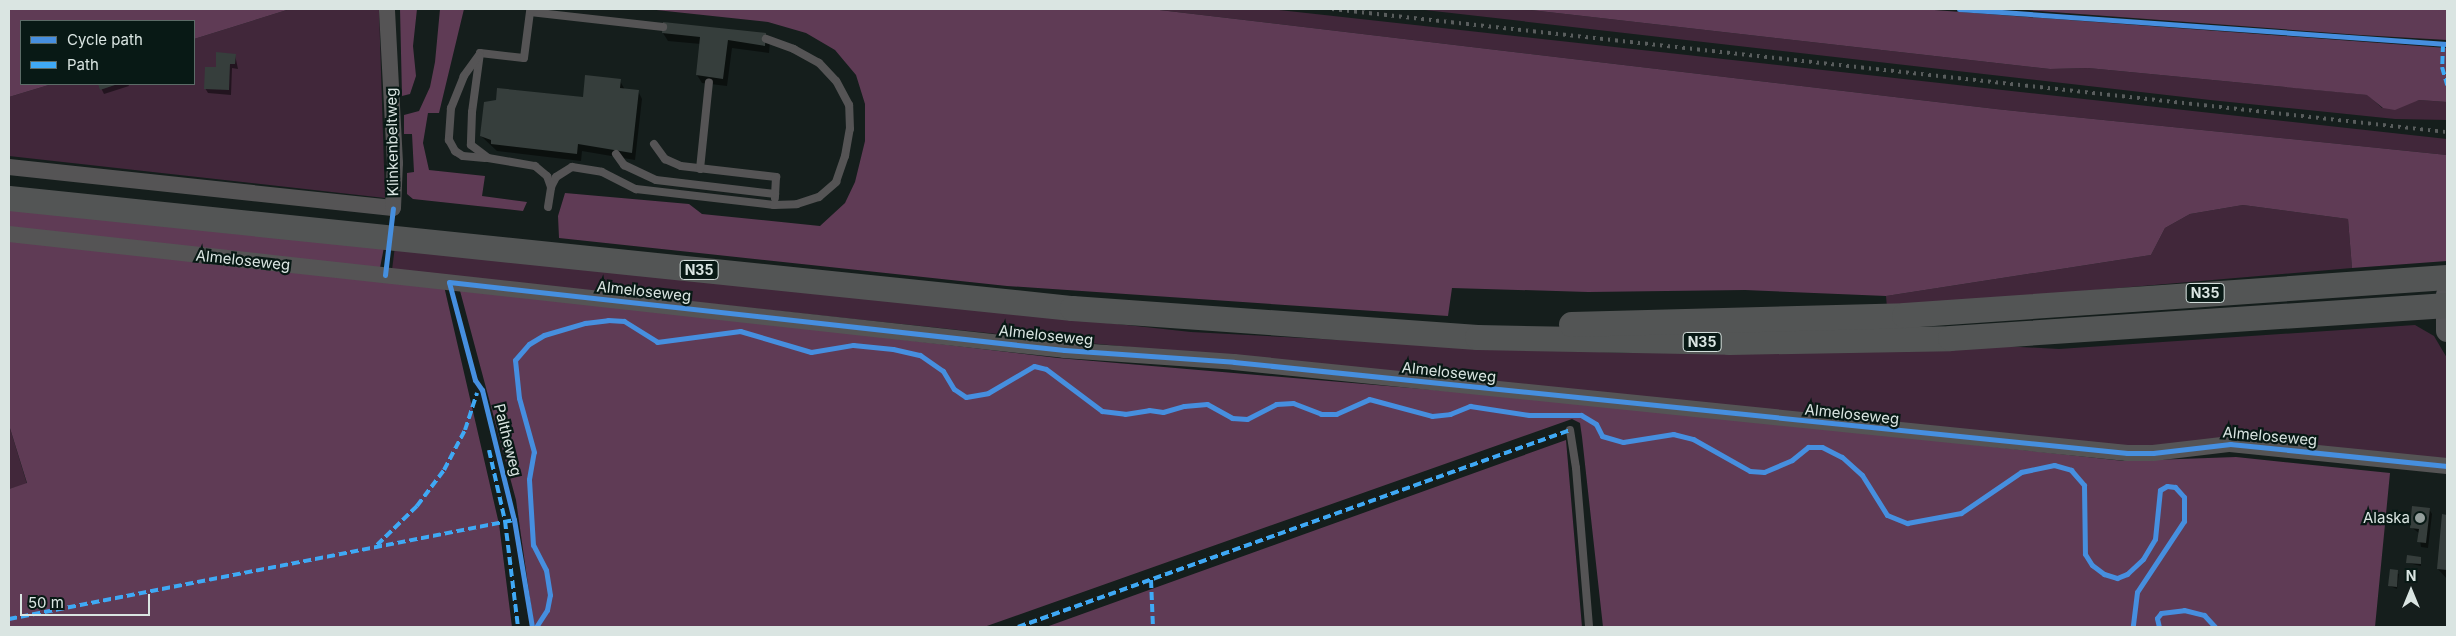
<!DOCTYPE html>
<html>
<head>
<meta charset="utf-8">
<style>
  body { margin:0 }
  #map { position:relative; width:2456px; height:636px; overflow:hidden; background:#151e1c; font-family:Inter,sans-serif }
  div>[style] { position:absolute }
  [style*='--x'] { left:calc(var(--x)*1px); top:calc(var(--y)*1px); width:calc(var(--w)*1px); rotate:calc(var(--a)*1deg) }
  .green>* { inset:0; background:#41273a }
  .forest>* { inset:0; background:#5f3b55 }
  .shadow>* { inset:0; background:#0007 }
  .building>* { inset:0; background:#363e3c }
  .lane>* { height:8px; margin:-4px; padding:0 4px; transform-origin:4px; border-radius:4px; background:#555455 }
  .street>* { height:16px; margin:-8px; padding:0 8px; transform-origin:8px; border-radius:8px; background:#555455 }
  .secondary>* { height:22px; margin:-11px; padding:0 11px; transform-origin:11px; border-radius:11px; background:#565658 }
  .primary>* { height:25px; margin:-12.5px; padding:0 12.5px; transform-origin:12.5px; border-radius:12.5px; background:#535555 }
  .rail>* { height:4px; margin-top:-2px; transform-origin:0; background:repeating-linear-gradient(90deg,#595d5d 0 2.5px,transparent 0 7.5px) }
  .quiet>* { height:4px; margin-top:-2px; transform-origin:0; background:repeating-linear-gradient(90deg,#3fa9f5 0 8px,transparent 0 12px) }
  .cycleway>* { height:5px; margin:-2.5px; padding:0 2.5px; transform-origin:2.5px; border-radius:2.5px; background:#468fdf }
  .dots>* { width:14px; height:14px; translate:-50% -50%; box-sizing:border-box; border:2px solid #081915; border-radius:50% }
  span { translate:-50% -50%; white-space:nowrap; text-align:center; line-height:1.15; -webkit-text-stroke:4.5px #081915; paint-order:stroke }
  .shield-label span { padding:1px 4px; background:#081915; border:1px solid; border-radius:4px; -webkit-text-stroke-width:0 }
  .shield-label { font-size:14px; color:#dae5e2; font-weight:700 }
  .street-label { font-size:15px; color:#dae5e2 }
  .poi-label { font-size:15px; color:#dae5e2 }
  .right { translate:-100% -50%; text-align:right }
  .frame { position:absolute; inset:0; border:10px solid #dae5e2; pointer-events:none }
  .legend { position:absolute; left:20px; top:20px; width:175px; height:65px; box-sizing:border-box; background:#081915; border:1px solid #5c6b67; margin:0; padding:6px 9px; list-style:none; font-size:15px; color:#dae5e2 }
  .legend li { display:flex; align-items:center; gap:10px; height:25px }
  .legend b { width:25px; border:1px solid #5c6b67 }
  .north { position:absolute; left:2386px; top:566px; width:50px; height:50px; -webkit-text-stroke:4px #081915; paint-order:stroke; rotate:0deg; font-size:14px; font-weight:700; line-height:20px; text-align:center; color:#dae5e2 }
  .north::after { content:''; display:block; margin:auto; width:18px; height:22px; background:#dae5e2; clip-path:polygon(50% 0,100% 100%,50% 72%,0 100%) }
  .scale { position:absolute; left:20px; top:594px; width:130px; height:22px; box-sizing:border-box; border:2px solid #dae5e2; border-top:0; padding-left:6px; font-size:15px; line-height:18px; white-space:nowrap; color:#dae5e2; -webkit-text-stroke:4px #081915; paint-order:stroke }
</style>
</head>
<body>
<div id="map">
  <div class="green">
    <i style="clip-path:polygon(290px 9px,379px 9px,385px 198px,9px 156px,9px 97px,52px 84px,194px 84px,194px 39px)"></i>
    <i style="clip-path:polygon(1151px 9px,1270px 9px,2447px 139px,2447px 155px,1996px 109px)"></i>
    <i style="clip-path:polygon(1416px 9px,1521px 9px,2050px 69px,2088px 68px,2368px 95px,2382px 108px,2419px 100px,2447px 102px,2447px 120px,2395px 119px,2210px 100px)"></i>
    <i style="clip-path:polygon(2243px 205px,2348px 219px,2352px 268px,1887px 308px,1886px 296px,2151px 255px,2165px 228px,2190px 214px)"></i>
    <i style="clip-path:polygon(395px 246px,1191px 332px,1510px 349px,1629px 353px,1983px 345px,2059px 349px,2415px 325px,2434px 336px,2447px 358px,2447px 460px,2141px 448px,968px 331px,392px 270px)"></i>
    <i style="clip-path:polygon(9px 425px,27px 484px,9px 489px)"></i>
  </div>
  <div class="forest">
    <i style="clip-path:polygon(9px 9px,290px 9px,194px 39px,194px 21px,21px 21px,21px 84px,52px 84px,9px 97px)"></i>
    <i style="clip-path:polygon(400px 9px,417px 9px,413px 46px,416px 76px,410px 94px,402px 96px)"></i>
    <i style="clip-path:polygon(440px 9px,464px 9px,439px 113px,428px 113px,423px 143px,429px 170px,485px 176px,482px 196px,527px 202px,523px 211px,413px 199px,407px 194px,407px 173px,414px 172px,412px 134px,404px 134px,404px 115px,419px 111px,430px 87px,435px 62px)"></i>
    <i style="clip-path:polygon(647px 9px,1151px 9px,1996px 109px,2447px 155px,2447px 261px,2352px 268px,2348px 219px,2243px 205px,2190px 214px,2165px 228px,2151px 255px,1886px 296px,1745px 290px,1588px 292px,1452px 288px,1448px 316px,1007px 286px,559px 238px,558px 216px,565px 193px,689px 204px,702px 214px,820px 226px,845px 203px,855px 182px,865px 141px,865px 104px,856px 75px,835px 50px,806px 33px,768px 22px)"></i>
    <i style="clip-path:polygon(1521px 9px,1921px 9px,2447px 48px,2447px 102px,2419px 100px,2395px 110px,2383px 108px,2367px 95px,2088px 68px,2050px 69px)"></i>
    <i style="clip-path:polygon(2013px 9px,2447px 9px,2447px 40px,2360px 35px)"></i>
    <i style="clip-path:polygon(9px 210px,384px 247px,380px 268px,9px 229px)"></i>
    <i style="clip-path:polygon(9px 239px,444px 286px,499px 524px,512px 627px,9px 627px,9px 489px,27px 483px,9px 425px)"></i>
    <i style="clip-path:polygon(459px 287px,1058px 358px,1610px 405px,2124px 461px,2236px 457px,2390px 473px,2375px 627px,1603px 627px,1582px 437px,1580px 423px,1572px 419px,984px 627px,534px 627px,516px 500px)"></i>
    <i style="clip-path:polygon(1566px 440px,1582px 627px,1046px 627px,1516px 458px)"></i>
  </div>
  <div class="shadow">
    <i style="clip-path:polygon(663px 33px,765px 35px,770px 42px,769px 53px,732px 48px,727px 86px,702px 83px,697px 75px,701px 44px,668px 41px)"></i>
    <i style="clip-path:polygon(235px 55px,238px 69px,232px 68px,231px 95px,208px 93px,205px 88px,217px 69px)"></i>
    <i style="clip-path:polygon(620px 81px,625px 90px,638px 91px,642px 99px,635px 160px,582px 151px,581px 161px,497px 151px,481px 136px,584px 99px)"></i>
    <i style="clip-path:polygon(99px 84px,128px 84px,129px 86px,104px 94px)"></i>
    <i style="clip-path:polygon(2429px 509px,2432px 514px,2428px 548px,2421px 547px,2419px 533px,2411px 527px)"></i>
    <i style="clip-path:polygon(2443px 516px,2447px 516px,2447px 579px,2438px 569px)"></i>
    <i style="clip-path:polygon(2421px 558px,2421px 566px,2408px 563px)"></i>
    <i style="clip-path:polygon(2391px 571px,2399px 574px,2397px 589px,2390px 586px)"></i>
  </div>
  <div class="building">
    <i style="clip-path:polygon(663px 22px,766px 33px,765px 46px,728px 40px,723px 79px,696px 75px,700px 37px,662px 33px)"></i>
    <i style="clip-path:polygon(216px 52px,236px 54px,235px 64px,230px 64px,229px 90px,204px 89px,205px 67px,216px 67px)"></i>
    <i style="clip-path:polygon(585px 75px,621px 79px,620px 88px,639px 90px,632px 153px,578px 144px,577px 154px,491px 144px,491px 140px,480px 136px,484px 102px,496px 100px,497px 88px,583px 97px)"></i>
    <i style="clip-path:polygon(98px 84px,118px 84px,100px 90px)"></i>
    <i style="clip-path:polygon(2412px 506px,2430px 508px,2426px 543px,2417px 542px,2419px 529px,2410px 528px)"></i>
    <i style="clip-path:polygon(2442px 514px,2447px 515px,2447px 570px,2437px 569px)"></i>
    <i style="clip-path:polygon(2407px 555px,2421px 557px,2421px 564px,2406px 563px)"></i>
    <i style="clip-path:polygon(2390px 569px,2398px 570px,2397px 587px,2388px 586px)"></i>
  </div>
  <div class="lane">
    <i style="--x:480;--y:53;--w:44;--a:6.5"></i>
    <i style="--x:524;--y:58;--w:46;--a:-82.6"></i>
    <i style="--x:530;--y:12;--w:134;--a:6.4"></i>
    <i style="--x:480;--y:53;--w:60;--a:97.7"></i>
    <i style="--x:472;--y:112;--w:33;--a:92"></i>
    <i style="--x:471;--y:145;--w:21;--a:37"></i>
    <i style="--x:488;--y:158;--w:48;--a:9.7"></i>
    <i style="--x:535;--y:166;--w:16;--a:40"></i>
    <i style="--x:547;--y:176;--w:12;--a:70"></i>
    <i style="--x:479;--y:55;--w:26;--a:126"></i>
    <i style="--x:464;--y:76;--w:35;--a:112"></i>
    <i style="--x:451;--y:108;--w:32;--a:94"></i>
    <i style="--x:449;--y:140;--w:13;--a:61"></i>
    <i style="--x:455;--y:151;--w:9;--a:32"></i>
    <i style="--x:463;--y:156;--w:22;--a:5"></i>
    <i style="--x:654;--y:144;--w:19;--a:54"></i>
    <i style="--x:665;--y:159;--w:17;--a:24"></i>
    <i style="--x:681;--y:166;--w:96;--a:6.6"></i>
    <i style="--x:776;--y:177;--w:21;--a:93"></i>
    <i style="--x:616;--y:154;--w:14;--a:54"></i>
    <i style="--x:624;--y:165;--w:35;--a:25"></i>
    <i style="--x:656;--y:180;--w:120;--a:6.7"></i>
    <i style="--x:700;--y:169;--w:87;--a:-84.1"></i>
    <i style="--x:548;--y:207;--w:20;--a:-81"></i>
    <i style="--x:551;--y:187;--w:11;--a:-63"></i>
    <i style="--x:556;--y:177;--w:19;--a:-32"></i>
    <i style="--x:572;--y:167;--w:30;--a:9"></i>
    <i style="--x:602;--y:172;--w:38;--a:27"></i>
    <i style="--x:636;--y:189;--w:139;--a:6.6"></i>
    <i style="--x:774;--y:205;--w:23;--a:-2"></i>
    <i style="--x:797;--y:204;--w:23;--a:-18"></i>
    <i style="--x:819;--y:197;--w:23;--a:-41"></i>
    <i style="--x:836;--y:182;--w:28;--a:-71"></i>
    <i style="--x:845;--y:156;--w:27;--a:-80"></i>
    <i style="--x:850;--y:129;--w:24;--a:-92"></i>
    <i style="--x:849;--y:105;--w:27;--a:-118"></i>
    <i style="--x:836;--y:81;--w:25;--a:-133"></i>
    <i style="--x:819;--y:63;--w:29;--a:-151"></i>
    <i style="--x:794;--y:49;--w:30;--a:-160"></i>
    <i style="--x:1570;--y:430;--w:38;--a:81"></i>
    <i style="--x:1576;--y:468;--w:160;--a:85.3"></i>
  </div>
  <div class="street">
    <i style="--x:9;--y:167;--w:386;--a:6.1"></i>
    <i style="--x:393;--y:208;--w:45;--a:-87.5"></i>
    <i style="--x:395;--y:163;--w:154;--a:-93"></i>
    <i style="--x:9;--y:234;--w:1061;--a:6.27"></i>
    <i style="--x:1064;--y:350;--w:170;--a:4"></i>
    <i style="--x:1234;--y:362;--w:898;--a:5.82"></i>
    <i style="--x:2127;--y:453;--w:26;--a:0"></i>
    <i style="--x:2153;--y:453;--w:78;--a:-6.7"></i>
    <i style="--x:2230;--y:444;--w:218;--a:5.8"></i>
  </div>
  <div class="secondary">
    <i style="--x:2447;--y:295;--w:36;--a:90"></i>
  </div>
  <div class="primary">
    <i style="--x:9;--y:198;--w:1069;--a:5.91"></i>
    <i style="--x:1072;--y:308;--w:406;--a:4.1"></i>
    <i style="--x:1477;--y:337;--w:252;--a:1.1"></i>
    <i style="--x:1729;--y:342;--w:221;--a:-1"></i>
    <i style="--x:1950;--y:338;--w:498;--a:-3.8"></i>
    <i style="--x:1571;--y:324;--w:333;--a:-1.5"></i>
    <i style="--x:1904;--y:315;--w:544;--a:-4"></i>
  </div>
  <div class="rail">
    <i style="--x:1332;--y:9;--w:1122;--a:6.3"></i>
  </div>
  <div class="quiet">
    <i style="--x:2443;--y:44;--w:23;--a:92"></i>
    <i style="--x:2442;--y:67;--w:19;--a:74"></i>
    <i style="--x:489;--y:450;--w:73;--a:77.3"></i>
    <i style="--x:505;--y:521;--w:107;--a:83"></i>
    <i style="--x:377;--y:545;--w:56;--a:-44.3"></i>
    <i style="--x:417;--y:506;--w:45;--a:-53.1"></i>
    <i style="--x:444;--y:470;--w:45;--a:-62.3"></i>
    <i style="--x:465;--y:430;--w:39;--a:-72"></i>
    <i style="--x:1151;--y:580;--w:47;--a:87.6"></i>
    <i style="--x:9;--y:619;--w:515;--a:-11.09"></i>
    <i style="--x:1018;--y:627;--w:586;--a:-19.64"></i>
  </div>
  <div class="cycleway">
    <i style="--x:1959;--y:9;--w:489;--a:4.1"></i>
    <i style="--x:385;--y:275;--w:67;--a:-83.2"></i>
    <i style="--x:532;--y:627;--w:109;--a:-99.5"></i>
    <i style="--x:514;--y:520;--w:134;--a:-103.8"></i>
    <i style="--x:482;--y:390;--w:12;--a:-125"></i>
    <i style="--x:475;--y:380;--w:101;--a:-104.9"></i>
    <i style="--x:449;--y:282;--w:619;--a:6.31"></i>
    <i style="--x:1064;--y:350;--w:170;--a:4"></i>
    <i style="--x:1234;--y:362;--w:898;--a:5.82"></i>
    <i style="--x:2127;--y:453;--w:26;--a:0"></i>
    <i style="--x:2153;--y:453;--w:78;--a:-6.7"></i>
    <i style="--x:2230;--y:444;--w:218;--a:5.8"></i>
    <i style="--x:536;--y:627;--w:20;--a:-57"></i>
    <i style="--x:547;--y:610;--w:15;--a:-79"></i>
    <i style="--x:550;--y:595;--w:25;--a:-99"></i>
    <i style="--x:546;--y:570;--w:28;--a:-117"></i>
    <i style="--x:533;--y:545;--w:66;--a:-93.5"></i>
    <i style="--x:529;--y:479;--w:27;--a:-80"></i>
    <i style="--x:534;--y:452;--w:56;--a:-105.5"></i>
    <i style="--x:519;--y:398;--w:38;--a:-96"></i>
    <i style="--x:515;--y:360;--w:21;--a:-49"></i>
    <i style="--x:529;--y:344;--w:17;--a:-31"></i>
    <i style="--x:544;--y:335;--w:43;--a:-16.3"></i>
    <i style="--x:585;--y:323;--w:23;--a:-7"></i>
    <i style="--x:608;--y:320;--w:16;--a:4"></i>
    <i style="--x:624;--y:321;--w:39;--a:32"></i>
    <i style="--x:657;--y:342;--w:84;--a:-7.5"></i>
    <i style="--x:740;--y:331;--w:74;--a:16.5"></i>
    <i style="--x:811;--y:352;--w:43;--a:-9.5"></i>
    <i style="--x:853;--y:345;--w:40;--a:5.7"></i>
    <i style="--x:893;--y:349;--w:28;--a:13"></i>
    <i style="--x:920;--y:355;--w:28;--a:35"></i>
    <i style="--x:943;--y:371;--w:21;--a:59"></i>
    <i style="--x:954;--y:389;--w:14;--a:34"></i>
    <i style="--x:966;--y:397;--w:22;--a:-10"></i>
    <i style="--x:988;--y:393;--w:53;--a:-30.4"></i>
    <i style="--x:1034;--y:366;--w:12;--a:14"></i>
    <i style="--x:1046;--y:369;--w:70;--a:36.9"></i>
    <i style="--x:1102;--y:411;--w:23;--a:7"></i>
    <i style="--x:1125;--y:414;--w:24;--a:-9"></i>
    <i style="--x:1149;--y:410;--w:14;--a:8"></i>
    <i style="--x:1163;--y:412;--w:22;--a:-16"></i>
    <i style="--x:1184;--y:406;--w:23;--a:-5"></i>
    <i style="--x:1207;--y:404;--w:29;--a:29"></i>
    <i style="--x:1232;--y:418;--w:15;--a:4"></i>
    <i style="--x:1247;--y:419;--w:33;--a:-27"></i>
    <i style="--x:1276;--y:404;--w:17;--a:-3"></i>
    <i style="--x:1293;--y:403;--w:30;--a:21"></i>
    <i style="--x:1321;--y:414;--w:15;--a:0"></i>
    <i style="--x:1336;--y:414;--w:36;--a:-24"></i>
    <i style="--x:1369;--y:399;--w:65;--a:15.1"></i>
    <i style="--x:1432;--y:416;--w:18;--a:-6"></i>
    <i style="--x:1450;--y:414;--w:22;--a:-22"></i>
    <i style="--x:1470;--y:406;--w:60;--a:8.7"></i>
    <i style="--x:1529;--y:415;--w:52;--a:0"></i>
    <i style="--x:1581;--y:415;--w:17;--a:31"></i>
    <i style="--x:1596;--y:424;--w:13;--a:63"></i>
    <i style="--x:1602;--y:436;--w:22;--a:16"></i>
    <i style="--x:1623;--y:442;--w:51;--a:-9.1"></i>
    <i style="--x:1673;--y:434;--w:21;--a:14"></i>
    <i style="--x:1693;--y:439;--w:65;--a:29.3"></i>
    <i style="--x:1750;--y:471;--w:14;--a:4"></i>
    <i style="--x:1764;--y:472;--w:30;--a:-23"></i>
    <i style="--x:1792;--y:460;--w:21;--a:-39"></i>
    <i style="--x:1808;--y:447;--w:14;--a:0"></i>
    <i style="--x:1822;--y:447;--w:22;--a:27"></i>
    <i style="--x:1842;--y:457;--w:27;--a:42"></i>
    <i style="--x:1862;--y:475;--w:47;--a:58"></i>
    <i style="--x:1887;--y:515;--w:22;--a:22"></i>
    <i style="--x:1907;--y:523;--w:55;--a:-10.5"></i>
    <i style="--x:1961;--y:513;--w:73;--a:-34.3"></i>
    <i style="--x:2021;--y:472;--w:34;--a:-12"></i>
    <i style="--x:2054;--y:465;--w:18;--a:16"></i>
    <i style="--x:2071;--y:470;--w:20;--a:49"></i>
    <i style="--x:2084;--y:485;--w:69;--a:89.2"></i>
    <i style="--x:2085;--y:554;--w:13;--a:58"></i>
    <i style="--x:2092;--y:565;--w:15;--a:37"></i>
    <i style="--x:2104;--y:574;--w:14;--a:17"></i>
    <i style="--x:2117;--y:578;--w:11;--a:-22"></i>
    <i style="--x:2127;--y:574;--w:22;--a:-43"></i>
    <i style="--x:2143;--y:559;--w:23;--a:-59"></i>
    <i style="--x:2155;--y:539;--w:49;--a:-84.2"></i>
    <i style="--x:2160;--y:490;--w:8;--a:-30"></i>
    <i style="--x:2167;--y:486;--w:8;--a:7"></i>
    <i style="--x:2175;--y:487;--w:13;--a:48"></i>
    <i style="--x:2184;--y:497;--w:24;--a:90"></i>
    <i style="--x:2184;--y:521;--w:85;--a:123.5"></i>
    <i style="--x:2137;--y:592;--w:35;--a:97"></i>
    <i style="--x:2159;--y:627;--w:9;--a:-103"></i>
    <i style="--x:2157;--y:618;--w:6;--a:-51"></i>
    <i style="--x:2161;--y:613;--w:23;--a:-7"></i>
    <i style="--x:2184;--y:610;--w:21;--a:14"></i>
    <i style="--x:2204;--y:615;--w:16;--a:47"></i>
  </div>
  <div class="dots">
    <i style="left:2420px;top:518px;background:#959f9d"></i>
  </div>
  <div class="shield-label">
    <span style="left:699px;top:270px">N35</span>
    <span style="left:2205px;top:293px">N35</span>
    <span style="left:1702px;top:342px">N35</span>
  </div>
  <div class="street-label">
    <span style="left:392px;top:142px;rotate:-91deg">Klinkenbeltweg</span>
    <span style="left:243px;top:260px;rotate:6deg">Almeloseweg</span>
    <span style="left:644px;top:291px;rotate:6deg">Almeloseweg</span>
    <span style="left:1046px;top:335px;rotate:6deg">Almeloseweg</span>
    <span style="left:1449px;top:372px;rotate:6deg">Almeloseweg</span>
    <span style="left:1852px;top:414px;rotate:6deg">Almeloseweg</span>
    <span style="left:2270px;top:436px;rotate:5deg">Almeloseweg</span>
    <span style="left:508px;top:440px;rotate:76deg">Paltheweg</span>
  </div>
  <div class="poi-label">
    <span class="right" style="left:2410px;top:518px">Alaska</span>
  </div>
  <div class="frame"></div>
  <ul class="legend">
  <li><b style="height:6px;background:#468fdf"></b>Cycle path</li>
  <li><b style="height:6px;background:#3fa9f5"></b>Path</li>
  </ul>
  <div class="north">N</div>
  <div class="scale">50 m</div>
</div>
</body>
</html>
